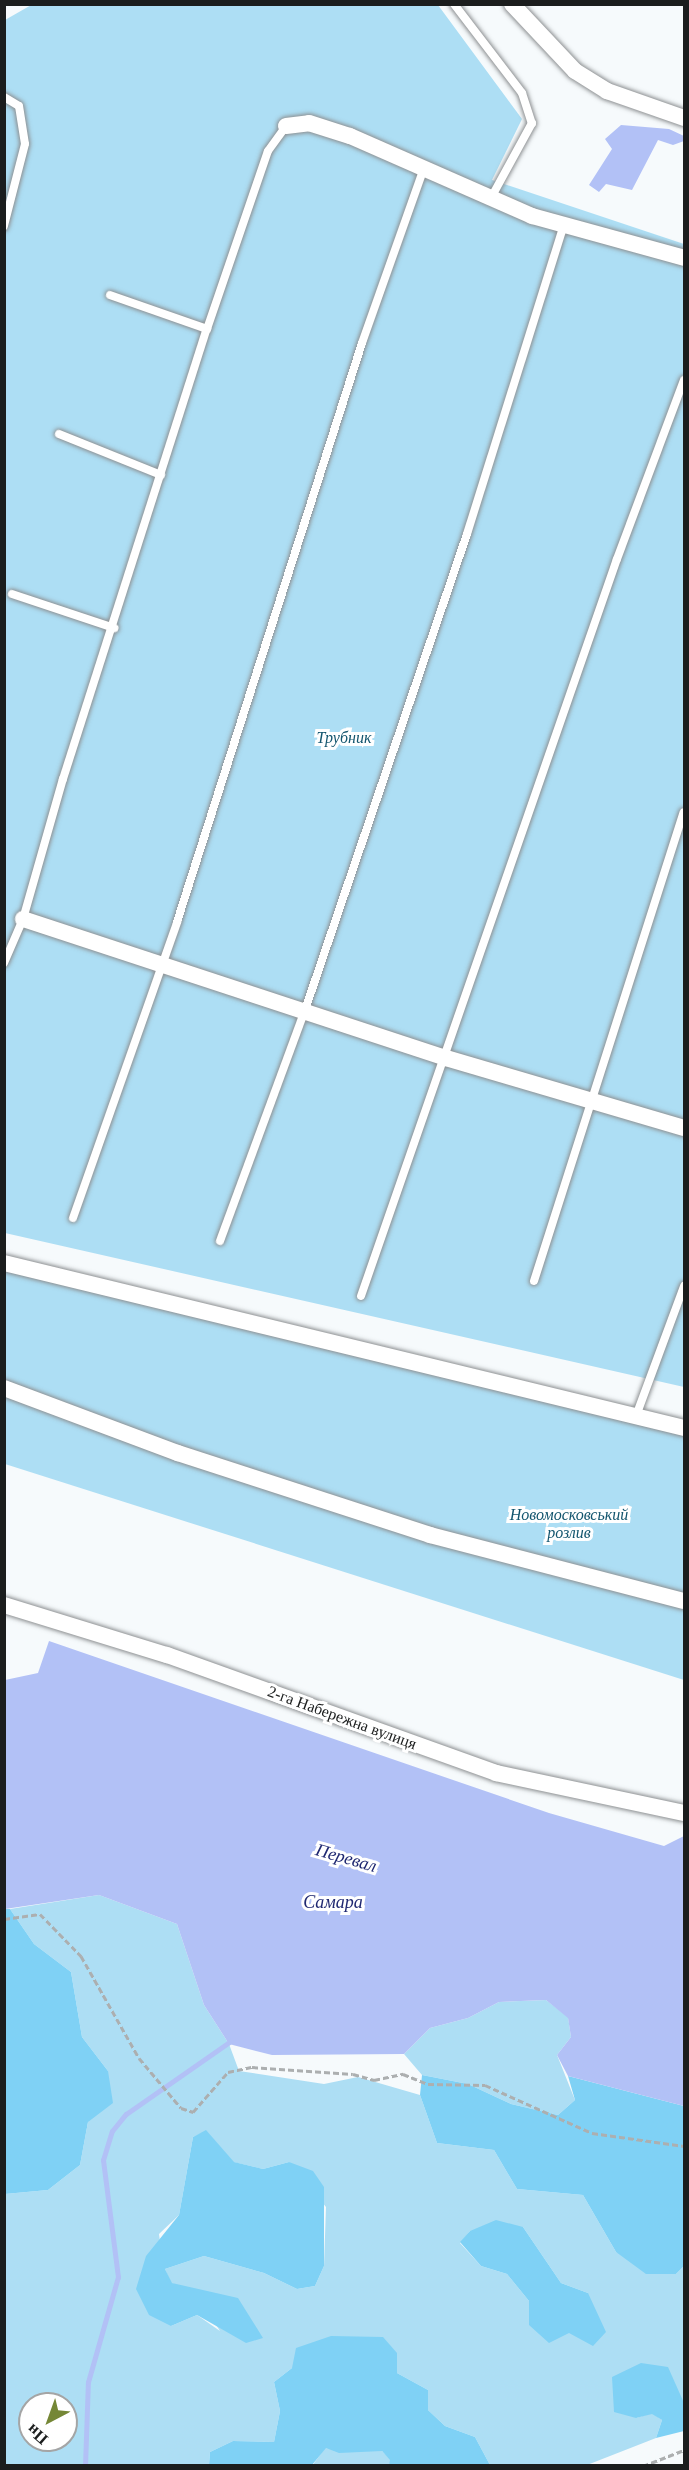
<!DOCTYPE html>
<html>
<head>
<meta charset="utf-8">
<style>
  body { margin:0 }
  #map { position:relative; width:689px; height:2470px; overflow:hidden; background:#f6fafc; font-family:Georgia,serif }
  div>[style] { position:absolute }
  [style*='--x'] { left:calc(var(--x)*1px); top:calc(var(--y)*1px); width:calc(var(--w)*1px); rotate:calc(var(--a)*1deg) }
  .green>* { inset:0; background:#addef4 }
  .forest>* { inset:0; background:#7fd1f5 }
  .water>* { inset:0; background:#b2c1f6 }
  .stream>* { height:5px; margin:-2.5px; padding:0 2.5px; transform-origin:2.5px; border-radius:2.5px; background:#b2c1f6 }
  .path>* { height:3px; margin-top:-1.5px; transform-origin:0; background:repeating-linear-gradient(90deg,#acafb0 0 6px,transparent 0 9px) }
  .roads { filter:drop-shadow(0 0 2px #8e9193) drop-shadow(0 0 2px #8e9193) }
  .lane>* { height:8px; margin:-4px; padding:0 4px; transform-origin:4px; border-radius:4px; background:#fff }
  .street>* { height:16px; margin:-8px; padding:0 8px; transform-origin:8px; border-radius:8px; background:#fff }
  span { translate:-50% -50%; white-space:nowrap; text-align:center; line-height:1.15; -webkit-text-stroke:6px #fff; paint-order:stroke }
  .park-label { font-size:16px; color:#13556e; font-style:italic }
  .street-label { font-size:16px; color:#1b1d1d }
  .water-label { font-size:18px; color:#1f2871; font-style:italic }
  .frame { position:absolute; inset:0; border:6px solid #1b1d1d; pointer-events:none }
  .north { position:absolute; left:18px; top:2392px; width:60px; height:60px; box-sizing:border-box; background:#fff; border:2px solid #a4a5a5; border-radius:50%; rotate:221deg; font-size:16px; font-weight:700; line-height:24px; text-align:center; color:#1b1d1d }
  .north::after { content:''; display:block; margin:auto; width:21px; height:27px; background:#758736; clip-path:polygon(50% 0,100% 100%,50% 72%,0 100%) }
</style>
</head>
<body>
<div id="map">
  <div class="green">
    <i style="clip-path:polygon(33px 4px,438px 5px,522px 119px,492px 180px,684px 244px,684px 1387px,5px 1233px,5px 20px)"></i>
    <i style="clip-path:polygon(4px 1269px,684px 1434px,684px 1680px,5px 1464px)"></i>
    <i style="clip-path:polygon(evenodd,99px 1895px,177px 1924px,204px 2005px,229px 2044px,239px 2071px,324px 2084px,358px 2077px,420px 2095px,437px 2143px,494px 2150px,517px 2189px,583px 2195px,616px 2252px,676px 2274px,684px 2266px,684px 2403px,676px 2392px,636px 2418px,652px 2413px,662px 2420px,656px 2438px,587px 2465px,490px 2465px,475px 2437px,445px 2426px,428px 2410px,428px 2390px,397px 2373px,397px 2353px,292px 2368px,274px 2382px,280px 2411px,274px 2442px,233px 2441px,210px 2452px,209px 2465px,5px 2466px,5px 2194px,48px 2190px,80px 2165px,88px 2122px,108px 2071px,82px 2037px,71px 1972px,34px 1944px,10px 1909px,99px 1895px,206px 2131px,233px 2162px,263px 2169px,289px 2162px,326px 2207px,324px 2266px,315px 2286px,297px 2289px,264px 2273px,204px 2256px,165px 2269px,171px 2283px,193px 2290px,220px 2331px,197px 2315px,171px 2326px,159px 2234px,179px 2215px,193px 2137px,206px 2131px,99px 1895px,523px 2227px,561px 2283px,588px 2293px,529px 2325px,529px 2301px,507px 2274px,481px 2266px,460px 2243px,470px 2231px,523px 2227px,99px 1895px,30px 2404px,66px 2404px,66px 2440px,30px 2440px,30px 2404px)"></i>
    <i style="clip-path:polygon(546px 2000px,568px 2017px,571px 2037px,557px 2055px,575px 2100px,558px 2115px,511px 2104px,468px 2084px,422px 2075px,404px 2054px,430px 2028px,468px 2018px,499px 2002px)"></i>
    <i style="clip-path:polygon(325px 2448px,382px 2451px,391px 2460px,389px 2465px,312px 2466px)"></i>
  </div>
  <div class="forest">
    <i style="clip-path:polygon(4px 1909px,10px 1909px,34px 1944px,71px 1972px,82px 2037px,108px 2071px,113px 2103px,88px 2122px,80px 2165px,48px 2190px,5px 2194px)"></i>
    <i style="clip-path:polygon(422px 2075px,468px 2084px,511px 2104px,558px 2115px,575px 2100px,568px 2076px,684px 2106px,684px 2266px,676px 2274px,646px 2274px,616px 2252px,583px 2195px,517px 2189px,494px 2150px,437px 2143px,420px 2095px)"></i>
    <i style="clip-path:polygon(206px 2130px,234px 2162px,263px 2169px,289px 2162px,313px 2171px,324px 2187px,324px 2266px,315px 2286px,297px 2289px,264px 2273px,204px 2256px,165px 2269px,172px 2283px,238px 2298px,263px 2338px,246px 2343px,197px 2315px,171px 2326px,149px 2315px,136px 2289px,146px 2256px,179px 2215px,193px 2137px)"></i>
    <i style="clip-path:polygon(496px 2220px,523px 2227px,561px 2283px,588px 2293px,606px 2332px,593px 2346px,569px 2333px,549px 2343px,529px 2325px,529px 2301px,507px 2274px,481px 2266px,460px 2242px,470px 2231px)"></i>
    <i style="clip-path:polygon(331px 2336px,383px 2337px,397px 2353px,397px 2373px,428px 2390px,428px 2410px,445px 2426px,475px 2437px,490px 2465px,389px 2465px,390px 2460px,382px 2451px,339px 2453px,326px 2448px,312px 2465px,209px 2465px,210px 2452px,233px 2441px,274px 2442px,280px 2411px,274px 2382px,292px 2368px,296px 2348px)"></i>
    <i style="clip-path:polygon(641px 2363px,668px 2367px,684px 2403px,684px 2431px,656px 2438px,662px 2420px,652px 2414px,636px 2418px,614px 2412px,612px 2377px)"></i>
  </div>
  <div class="water">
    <i style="clip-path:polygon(621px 125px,669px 129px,684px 136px,684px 141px,673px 145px,658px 140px,632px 190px,606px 184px,599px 192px,589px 185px,612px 149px,605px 139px)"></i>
    <i style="clip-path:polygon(49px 1641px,549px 1813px,664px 1846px,684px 1836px,684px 2106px,568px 2076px,557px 2055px,571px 2037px,568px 2018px,546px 2000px,499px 2002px,468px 2018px,430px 2028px,404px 2054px,272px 2055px,229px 2044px,204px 2005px,177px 1924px,99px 1895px,5px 1909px,5px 1680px,38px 1673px)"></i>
  </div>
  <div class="stream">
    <i style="--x:85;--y:2466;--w:84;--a:-88"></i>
    <i style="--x:88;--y:2382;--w:109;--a:-74.1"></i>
    <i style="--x:118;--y:2277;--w:118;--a:-97.3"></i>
    <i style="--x:103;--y:2160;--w:30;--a:-73"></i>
    <i style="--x:112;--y:2131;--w:22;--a:-51"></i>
    <i style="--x:126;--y:2114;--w:129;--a:-34.9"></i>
  </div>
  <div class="path">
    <i style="--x:4;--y:1919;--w:36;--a:-8"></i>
    <i style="--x:40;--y:1914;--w:59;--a:45.7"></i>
    <i style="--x:81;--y:1956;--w:117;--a:60.4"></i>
    <i style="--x:139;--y:2058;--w:65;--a:50"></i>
    <i style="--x:181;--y:2108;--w:13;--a:18"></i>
    <i style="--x:193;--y:2112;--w:53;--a:-48.8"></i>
    <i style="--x:228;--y:2072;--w:25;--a:-12"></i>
    <i style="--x:252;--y:2067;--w:101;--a:4"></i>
    <i style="--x:353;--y:2074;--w:22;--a:16"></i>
    <i style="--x:374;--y:2080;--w:30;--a:-12"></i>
    <i style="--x:403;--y:2074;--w:27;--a:22"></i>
    <i style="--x:428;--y:2084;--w:57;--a:1"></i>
    <i style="--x:485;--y:2085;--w:117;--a:24.2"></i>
    <i style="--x:592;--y:2133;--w:93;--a:8"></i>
    <i style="--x:643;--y:2466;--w:44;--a:-21.3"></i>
  </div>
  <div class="roads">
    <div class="lane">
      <i style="--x:454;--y:4;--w:112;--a:52.6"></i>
      <i style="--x:522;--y:93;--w:32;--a:72"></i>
      <i style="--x:532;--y:123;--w:85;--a:118.7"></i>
      <i style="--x:4;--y:97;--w:17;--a:31"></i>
      <i style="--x:19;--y:106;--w:38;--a:81"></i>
      <i style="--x:25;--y:144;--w:85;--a:104.4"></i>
      <i style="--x:110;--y:295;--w:103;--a:19.3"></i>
      <i style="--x:59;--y:434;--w:110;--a:21.9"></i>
      <i style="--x:12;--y:594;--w:108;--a:18.4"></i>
      <i style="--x:4;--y:963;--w:48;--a:-66.6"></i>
      <i style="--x:23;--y:919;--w:146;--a:-74.1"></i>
      <i style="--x:63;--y:779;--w:472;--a:-72.3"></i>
      <i style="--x:207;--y:329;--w:188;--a:-71.1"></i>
      <i style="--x:268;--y:151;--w:31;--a:-54"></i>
      <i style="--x:73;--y:1218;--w:314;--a:-70.6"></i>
      <i style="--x:177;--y:922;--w:608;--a:-72.28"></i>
      <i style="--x:362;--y:343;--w:186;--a:-70.5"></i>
      <i style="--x:220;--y:1241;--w:243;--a:-69.8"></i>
      <i style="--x:304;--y:1013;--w:506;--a:-71.21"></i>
      <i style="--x:467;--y:534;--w:324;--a:-72.6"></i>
      <i style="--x:534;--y:1281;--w:492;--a:-72.3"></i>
      <i style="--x:361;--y:1296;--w:780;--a:-70.85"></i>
      <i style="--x:617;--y:559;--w:191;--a:-69.5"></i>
      <i style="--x:636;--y:1416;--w:139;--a:-69.7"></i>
    </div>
    <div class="street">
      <i style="--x:512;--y:4;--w:92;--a:46.8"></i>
      <i style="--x:575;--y:71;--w:38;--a:32"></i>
      <i style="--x:607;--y:91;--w:82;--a:19.3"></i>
      <i style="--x:286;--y:126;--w:23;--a:-7"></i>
      <i style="--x:309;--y:123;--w:43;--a:17.6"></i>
      <i style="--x:350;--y:136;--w:199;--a:23.7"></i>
      <i style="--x:532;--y:216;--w:158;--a:15.4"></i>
      <i style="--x:23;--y:919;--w:445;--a:18.2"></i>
      <i style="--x:446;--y:1058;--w:248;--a:16.4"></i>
      <i style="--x:4;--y:1263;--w:700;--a:13.64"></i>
      <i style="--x:4;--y:1388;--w:186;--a:20.5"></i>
      <i style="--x:178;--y:1453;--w:265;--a:18"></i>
      <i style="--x:430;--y:1535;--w:262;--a:14.6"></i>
      <i style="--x:4;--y:1605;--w:170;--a:17.1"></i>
      <i style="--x:167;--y:1655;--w:350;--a:19.7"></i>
      <i style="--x:496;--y:1773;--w:192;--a:12"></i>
    </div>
  </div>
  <div class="park-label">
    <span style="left:344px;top:738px">Трубник</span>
    <span style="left:569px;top:1524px">Новомосковський<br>розлив</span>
  </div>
  <div class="street-label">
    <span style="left:342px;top:1718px;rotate:20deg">2-га Набережна вулиця</span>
  </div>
  <div class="water-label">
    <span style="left:346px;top:1858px;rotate:16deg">Перевал</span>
    <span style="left:333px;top:1902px">Самара</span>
  </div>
  <div class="frame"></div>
  <div class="north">Пн</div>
</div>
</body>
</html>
